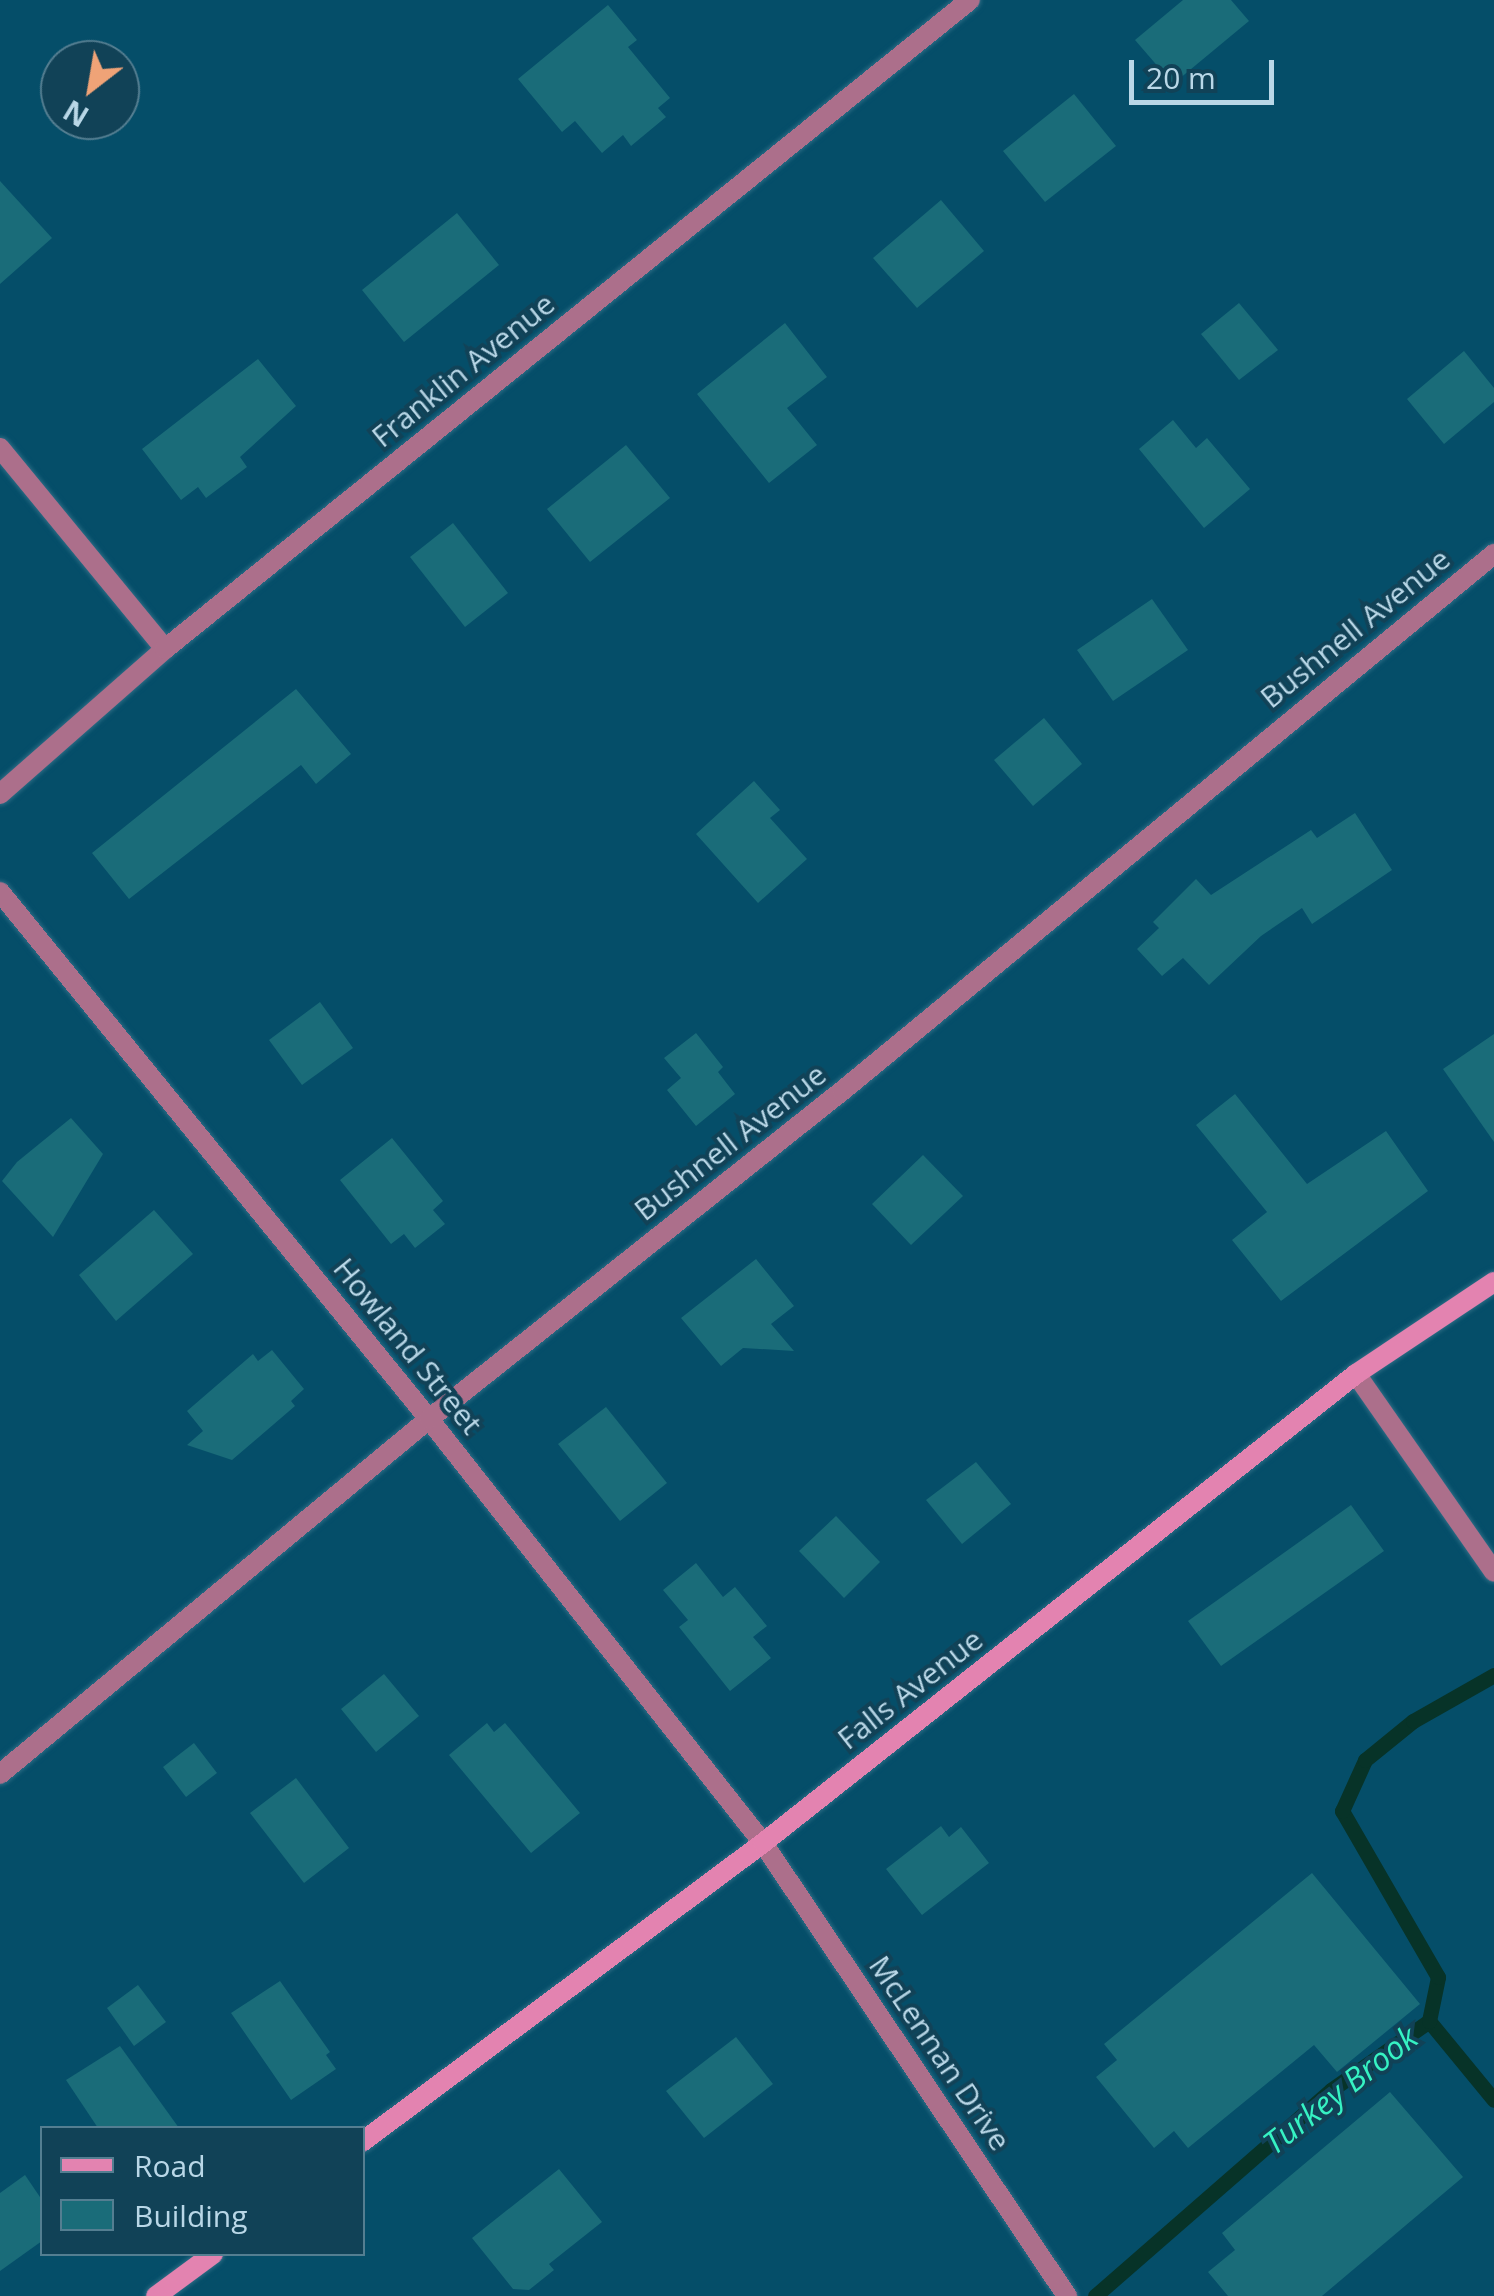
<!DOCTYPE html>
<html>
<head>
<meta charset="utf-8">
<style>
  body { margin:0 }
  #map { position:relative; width:1494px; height:2296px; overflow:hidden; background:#054e69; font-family:"Open Sans",sans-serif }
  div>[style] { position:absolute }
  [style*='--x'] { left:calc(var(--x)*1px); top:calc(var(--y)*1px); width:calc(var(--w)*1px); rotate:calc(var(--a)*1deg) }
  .stream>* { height:15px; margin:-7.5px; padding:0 7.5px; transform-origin:7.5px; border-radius:7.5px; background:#073328 }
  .building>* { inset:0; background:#1a6c79 }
  .roads { filter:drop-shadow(0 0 2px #2d6c85) drop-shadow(0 0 2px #2d6c85) }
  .street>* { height:20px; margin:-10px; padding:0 10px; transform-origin:10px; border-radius:10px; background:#ac6f8b }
  .secondary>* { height:20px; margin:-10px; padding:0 10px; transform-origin:10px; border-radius:10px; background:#e383b0 }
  span { translate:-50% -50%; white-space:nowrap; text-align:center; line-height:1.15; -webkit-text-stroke:8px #114257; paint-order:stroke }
  .street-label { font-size:30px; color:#b9d7e7 }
  .water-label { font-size:32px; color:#36f2c3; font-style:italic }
  .legend { position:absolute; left:40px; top:2126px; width:325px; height:130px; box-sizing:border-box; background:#114257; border:2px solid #547e91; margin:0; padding:12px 18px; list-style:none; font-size:30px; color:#b9d7e7 }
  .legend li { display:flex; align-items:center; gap:20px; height:50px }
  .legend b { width:50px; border:2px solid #547e91 }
  .north { position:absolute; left:40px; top:40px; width:100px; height:100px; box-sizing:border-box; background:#114257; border:2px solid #547e91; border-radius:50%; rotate:211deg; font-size:28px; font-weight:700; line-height:40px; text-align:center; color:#b9d7e7 }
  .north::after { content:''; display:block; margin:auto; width:35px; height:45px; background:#efa377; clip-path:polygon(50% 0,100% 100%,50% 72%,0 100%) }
  .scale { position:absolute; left:1129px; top:60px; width:145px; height:45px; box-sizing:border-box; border:5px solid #b9d7e7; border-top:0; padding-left:12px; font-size:30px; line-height:35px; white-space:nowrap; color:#b9d7e7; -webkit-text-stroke:8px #114257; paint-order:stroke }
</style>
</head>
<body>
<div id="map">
  <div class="stream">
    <i style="--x:1429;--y:2021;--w:102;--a:50.6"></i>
    <i style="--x:1095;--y:2296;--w:313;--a:-41.1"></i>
    <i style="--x:1331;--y:2090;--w:120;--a:-35.1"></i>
    <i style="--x:1429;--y:2021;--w:45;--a:-78.4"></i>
    <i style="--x:1438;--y:1977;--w:192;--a:-120"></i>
    <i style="--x:1342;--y:1811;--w:56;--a:-65.7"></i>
    <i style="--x:1365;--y:1760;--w:62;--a:-39.1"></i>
    <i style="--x:1413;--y:1721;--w:93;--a:-29.6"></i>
  </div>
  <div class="building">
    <i style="clip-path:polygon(1183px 0,1231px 0,1249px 21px,1173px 84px,1135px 40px)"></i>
    <i style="clip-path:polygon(608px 5px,637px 40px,628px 47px,670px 98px,658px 108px,666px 117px,631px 146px,623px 135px,602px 153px,575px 121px,562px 132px,518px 79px)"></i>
    <i style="clip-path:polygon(1074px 94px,1116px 146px,1045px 202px,1003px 151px)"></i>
    <i style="clip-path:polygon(0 181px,52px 238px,0 284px)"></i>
    <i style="clip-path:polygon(941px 200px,984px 251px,917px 308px,873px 258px)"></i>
    <i style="clip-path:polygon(457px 213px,499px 265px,404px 342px,362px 290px)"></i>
    <i style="clip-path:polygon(1239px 303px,1278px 350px,1239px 380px,1201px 334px)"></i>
    <i style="clip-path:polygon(785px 323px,827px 377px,787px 408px,817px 445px,769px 483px,697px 394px)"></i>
    <i style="clip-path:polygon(1464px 351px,1494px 388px,1494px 402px,1444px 444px,1407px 399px)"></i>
    <i style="clip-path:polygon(258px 359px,296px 406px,240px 457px,247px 467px,206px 498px,198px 487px,181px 500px,142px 449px)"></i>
    <i style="clip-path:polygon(1173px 420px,1196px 448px,1207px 438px,1250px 489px,1204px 528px,1139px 449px)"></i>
    <i style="clip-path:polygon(626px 445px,670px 498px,590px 562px,547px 509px)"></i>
    <i style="clip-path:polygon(453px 523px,508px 593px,465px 627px,410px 557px)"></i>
    <i style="clip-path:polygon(1152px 599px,1188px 650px,1113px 701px,1077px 650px)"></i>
    <i style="clip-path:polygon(296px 689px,351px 754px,316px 784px,301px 765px,129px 899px,92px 853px)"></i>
    <i style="clip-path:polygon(1044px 718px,1082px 764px,1033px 806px,994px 760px)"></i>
    <i style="clip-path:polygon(754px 781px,780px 810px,770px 818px,807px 859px,758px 903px,696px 834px)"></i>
    <i style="clip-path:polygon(1355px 813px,1392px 870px,1312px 924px,1302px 908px,1261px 936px,1209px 985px,1183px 958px,1162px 976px,1137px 949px,1159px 928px,1153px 922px,1196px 879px,1211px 895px,1311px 830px,1317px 838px)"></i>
    <i style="clip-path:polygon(320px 1002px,353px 1048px,302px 1085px,269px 1040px)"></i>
    <i style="clip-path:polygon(696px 1033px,723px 1067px,718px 1072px,735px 1094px,696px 1126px,667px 1090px,681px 1078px,664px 1058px)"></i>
    <i style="clip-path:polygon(1494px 1034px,1494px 1142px,1443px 1069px)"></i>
    <i style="clip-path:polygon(1235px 1094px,1307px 1184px,1386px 1131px,1428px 1191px,1281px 1301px,1232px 1240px,1267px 1212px,1196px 1125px)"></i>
    <i style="clip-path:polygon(71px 1118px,103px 1154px,53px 1237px,2px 1181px,17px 1162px)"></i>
    <i style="clip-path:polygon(392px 1138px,443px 1201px,433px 1210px,445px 1224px,415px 1248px,404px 1234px,391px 1244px,340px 1180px)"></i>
    <i style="clip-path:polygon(923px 1155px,963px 1196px,911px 1245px,872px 1204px)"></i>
    <i style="clip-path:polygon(154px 1210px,193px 1254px,116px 1321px,79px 1275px)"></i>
    <i style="clip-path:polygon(756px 1259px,794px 1306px,771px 1324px,794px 1351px,743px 1348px,721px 1366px,681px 1318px)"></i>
    <i style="clip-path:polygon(272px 1350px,304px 1389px,291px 1401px,295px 1406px,232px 1460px,187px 1445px,203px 1431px,187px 1411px,253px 1354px,258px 1361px)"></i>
    <i style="clip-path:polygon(606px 1407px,667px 1483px,620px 1521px,558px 1444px)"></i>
    <i style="clip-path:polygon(976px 1462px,1011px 1504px,962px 1544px,926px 1500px)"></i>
    <i style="clip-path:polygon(1351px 1505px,1384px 1551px,1221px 1666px,1188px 1621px)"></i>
    <i style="clip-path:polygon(836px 1516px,880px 1562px,844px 1598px,799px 1551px)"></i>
    <i style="clip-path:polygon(696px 1563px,723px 1597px,735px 1587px,767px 1626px,753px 1637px,771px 1658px,730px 1691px,679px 1627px,688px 1620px,663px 1590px)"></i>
    <i style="clip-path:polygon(384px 1674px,419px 1716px,376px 1752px,341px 1709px)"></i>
    <i style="clip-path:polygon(487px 1723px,494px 1732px,505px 1723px,580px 1813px,531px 1853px,449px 1755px)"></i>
    <i style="clip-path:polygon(194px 1743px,217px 1773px,186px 1797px,163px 1767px)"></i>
    <i style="clip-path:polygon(296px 1778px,349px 1848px,304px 1883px,250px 1813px)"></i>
    <i style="clip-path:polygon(941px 1826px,949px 1837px,961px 1827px,989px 1863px,922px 1915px,886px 1869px)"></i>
    <i style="clip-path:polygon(1312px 1873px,1420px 2004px,1337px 2072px,1314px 2045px,1188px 2148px,1174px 2131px,1154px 2148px,1096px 2077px,1117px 2060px,1104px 2044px)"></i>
    <i style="clip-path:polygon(280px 1981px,330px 2052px,326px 2055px,336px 2069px,291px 2100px,231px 2013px)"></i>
    <i style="clip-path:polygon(138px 1985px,166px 2022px,134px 2046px,107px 2008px)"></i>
    <i style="clip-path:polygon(736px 2037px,773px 2084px,704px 2138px,666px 2091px)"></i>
    <i style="clip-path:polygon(120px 2046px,179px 2128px,98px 2128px,66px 2080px)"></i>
    <i style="clip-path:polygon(1390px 2092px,1463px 2177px,1322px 2296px,1228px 2296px,1208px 2272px,1235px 2250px,1222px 2233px)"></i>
    <i style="clip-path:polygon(559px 2169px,602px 2222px,549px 2264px,554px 2270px,529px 2290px,513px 2289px,472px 2238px)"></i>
    <i style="clip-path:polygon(25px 2175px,42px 2200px,42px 2241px,0 2271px,0 2193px)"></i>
  </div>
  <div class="roads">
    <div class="street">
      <i style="--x:0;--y:448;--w:260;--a:50.6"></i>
      <i style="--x:0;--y:794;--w:220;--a:-41.3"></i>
      <i style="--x:165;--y:649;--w:1034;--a:-38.88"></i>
      <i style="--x:0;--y:892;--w:680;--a:50.85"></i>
      <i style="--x:429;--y:1419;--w:540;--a:51.77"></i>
      <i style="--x:763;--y:1843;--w:546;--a:56.14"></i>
      <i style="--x:1356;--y:1374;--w:241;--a:55.1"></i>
      <i style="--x:0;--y:1774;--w:557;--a:-39.61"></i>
      <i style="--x:429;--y:1419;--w:527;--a:-38.46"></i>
      <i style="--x:842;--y:1091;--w:845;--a:-39.48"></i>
    </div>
    <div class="secondary">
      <i style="--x:362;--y:2142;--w:500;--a:-36.71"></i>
      <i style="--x:763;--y:1843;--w:756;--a:-38.34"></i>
      <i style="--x:1356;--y:1374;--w:166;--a:-33.7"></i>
      <i style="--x:156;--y:2296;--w:71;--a:-36.4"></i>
    </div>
  </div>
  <div class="street-label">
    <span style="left:463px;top:370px;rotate:-39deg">Franklin Avenue</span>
    <span style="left:1355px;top:628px;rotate:-39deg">Bushnell Avenue</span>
    <span style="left:730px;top:1142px;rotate:-38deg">Bushnell Avenue</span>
    <span style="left:408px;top:1346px;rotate:51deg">Howland Street</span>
    <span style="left:910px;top:1689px;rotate:-38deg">Falls Avenue</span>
    <span style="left:940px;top:2053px;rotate:56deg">McLennan Drive</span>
  </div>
  <div class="water-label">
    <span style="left:1340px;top:2090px;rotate:-38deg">Turkey Brook</span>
  </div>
  <ul class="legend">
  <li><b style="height:12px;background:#e383b0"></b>Road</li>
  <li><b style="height:28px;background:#1a6c79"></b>Building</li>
  </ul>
  <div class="north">N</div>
  <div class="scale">20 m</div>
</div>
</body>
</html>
